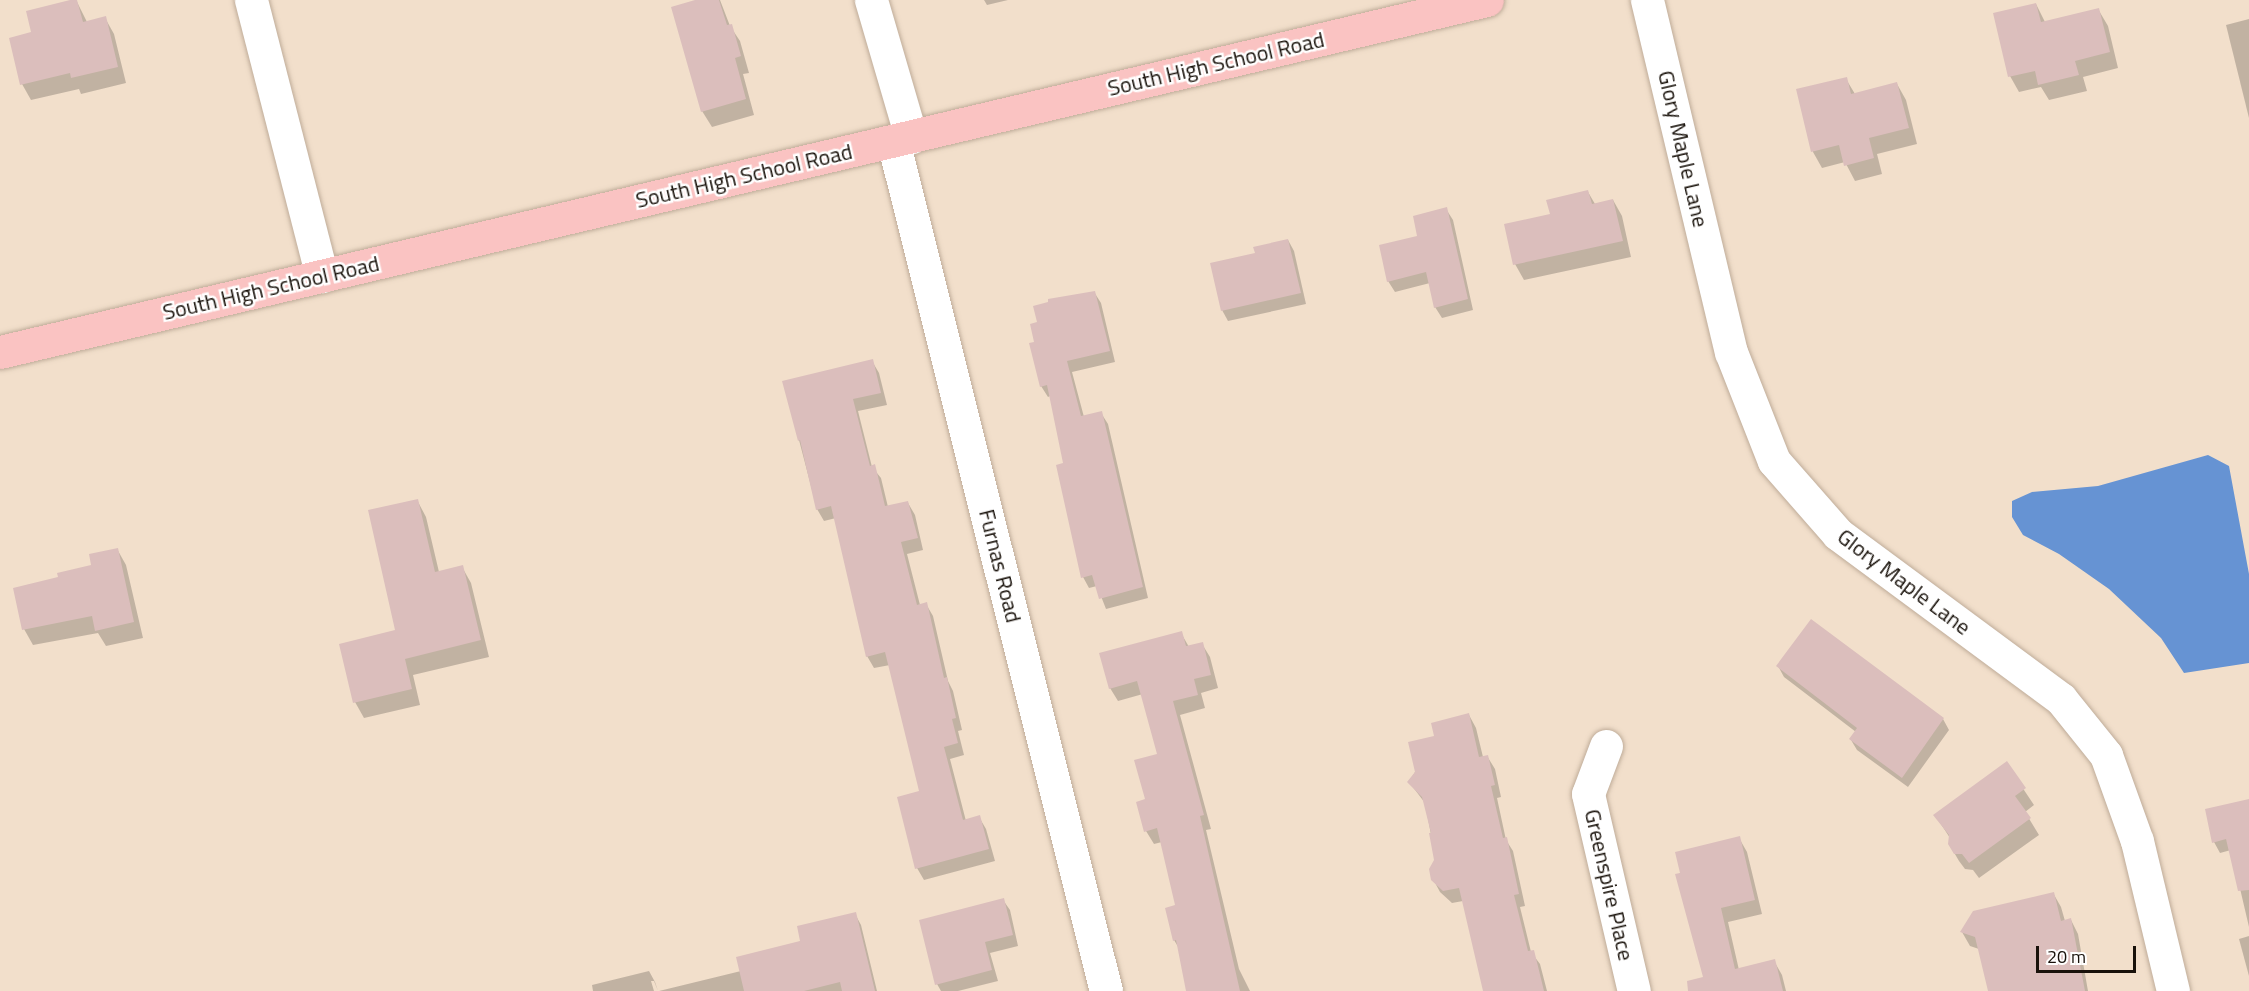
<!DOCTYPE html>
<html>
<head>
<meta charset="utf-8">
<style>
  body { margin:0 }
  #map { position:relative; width:2249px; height:991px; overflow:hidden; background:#f2dfcb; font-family:"Titillium Web",sans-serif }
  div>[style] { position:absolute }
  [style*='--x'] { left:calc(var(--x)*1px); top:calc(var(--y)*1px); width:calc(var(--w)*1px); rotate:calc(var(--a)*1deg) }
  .water>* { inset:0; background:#6693d3 }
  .shadow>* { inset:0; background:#0003 }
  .building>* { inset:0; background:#dbbebc }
  .roads { filter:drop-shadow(0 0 2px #bfac99) drop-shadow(0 0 2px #bfac99) }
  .minor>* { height:33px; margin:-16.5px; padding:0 16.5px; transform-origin:16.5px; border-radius:16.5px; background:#fff }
  .major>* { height:33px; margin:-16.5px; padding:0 16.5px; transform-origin:16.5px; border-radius:16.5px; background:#fac3c2 }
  span { translate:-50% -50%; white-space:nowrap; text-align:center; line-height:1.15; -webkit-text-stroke:5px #fff; paint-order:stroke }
  .street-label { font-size:22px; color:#19120b }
  .scale { position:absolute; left:2036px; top:946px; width:100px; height:27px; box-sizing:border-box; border:3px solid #19120b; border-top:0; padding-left:8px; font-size:18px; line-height:21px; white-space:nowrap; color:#19120b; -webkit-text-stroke:4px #fff; paint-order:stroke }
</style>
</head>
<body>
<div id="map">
  <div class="water">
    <i style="clip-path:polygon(2208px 455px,2229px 466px,2249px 574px,2249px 663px,2184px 673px,2161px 638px,2109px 589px,2059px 554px,2023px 535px,2012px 517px,2012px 501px,2032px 492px,2098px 486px)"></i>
  </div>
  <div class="shadow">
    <i style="clip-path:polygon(76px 0,87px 22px,105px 18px,114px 34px,126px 83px,81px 94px,79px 89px,31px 100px,22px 84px,33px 33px)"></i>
    <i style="clip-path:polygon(700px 0,720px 0,730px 26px,740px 41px,749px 73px,743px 74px,754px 115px,712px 127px,702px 111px)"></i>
    <i style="clip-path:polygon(984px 0,1008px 0,987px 5px)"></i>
    <i style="clip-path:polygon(2036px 4px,2045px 22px,2098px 9px,2108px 26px,2118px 68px,2083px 77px,2087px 91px,2049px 100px,2041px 87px,2019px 92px,2010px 76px)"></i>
    <i style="clip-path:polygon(2249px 19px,2249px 118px,2226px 25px)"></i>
    <i style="clip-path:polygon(1846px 79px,1855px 94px,1897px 84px,1906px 100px,1917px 144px,1877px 154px,1882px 174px,1855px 181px,1845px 162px,1822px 168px,1813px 152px,1798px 90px)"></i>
    <i style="clip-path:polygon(1588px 192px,1595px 204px,1613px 200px,1622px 216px,1631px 257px,1524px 280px,1515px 264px)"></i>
    <i style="clip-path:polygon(1446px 209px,1453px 220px,1473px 310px,1442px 318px,1435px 307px,1430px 283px,1395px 292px,1388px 281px,1419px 237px)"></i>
    <i style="clip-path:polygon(1288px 240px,1294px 251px,1306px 304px,1228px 321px,1222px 310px,1257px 254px)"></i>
    <i style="clip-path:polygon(1094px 292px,1101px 303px,1115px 362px,1072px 372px,1084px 417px,1101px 413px,1108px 424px,1148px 598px,1106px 609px,1097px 586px,1089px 588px,1083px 577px,1065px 464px,1050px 396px,1048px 397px,1041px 386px,1036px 343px)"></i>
    <i style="clip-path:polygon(872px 361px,879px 373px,887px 405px,858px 411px,872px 467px,881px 478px,888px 507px,908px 503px,915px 515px,923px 550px,907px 554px,920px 605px,926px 604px,933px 616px,948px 681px,953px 691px,962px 730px,958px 731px,964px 755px,950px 759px,966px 821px,979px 817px,986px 829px,995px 861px,924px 880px,917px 868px,920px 792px,890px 665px,874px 668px,867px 656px,836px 518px,824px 521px,817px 509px,799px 440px)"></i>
    <i style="clip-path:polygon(417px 500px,426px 517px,439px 572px,462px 567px,471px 583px,489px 657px,413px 675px,420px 705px,364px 718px,355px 702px,397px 631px)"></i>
    <i style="clip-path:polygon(117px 549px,126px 565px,143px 638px,106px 646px,98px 633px,33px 645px,24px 629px,60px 579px,93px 566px)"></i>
    <i style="clip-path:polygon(1181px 633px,1189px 647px,1202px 644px,1210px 657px,1218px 688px,1201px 693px,1205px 708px,1180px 715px,1211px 829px,1206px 830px,1239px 969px,1250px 991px,1188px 991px,1180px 950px,1174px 940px,1177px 906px,1162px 842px,1154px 844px,1146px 831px,1147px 800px,1159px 755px,1143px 694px,1118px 701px,1110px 688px)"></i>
    <i style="clip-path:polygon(1778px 666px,1943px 719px,1949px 730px,1908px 787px,1857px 750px,1851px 740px,1856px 732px,1784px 677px)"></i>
    <i style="clip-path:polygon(1469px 715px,1476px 728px,1483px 757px,1487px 756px,1495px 769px,1501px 797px,1497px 798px,1506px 840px,1513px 851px,1525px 906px,1520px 907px,1531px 952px,1540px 964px,1547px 991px,1485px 991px,1463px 901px,1452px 903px,1440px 892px,1433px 879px,1436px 861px,1425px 803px,1409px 782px,1436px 737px)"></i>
    <i style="clip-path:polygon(2006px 763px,2034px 805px,2025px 812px,2039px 835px,1979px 878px,1973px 870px,1965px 869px,1959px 861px,1949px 844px,1950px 838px,1935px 815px)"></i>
    <i style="clip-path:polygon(2249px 800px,2249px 927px,2231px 850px,2220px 853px,2214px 842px)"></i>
    <i style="clip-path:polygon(1739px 838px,1747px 852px,1762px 914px,1728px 922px,1739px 970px,1774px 961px,1782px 975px,1786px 991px,1708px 991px,1677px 875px)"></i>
    <i style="clip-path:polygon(2053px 893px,2061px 907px,2065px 921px,2071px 920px,2078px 934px,2088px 991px,2014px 991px,1979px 949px,1970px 946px,1962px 932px)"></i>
    <i style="clip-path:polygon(1003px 900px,1010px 910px,1018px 946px,990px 953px,998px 981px,958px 991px,941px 991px,937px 984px)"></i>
    <i style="clip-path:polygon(855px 914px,861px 925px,877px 991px,659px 991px,741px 971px)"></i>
    <i style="clip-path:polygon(2249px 936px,2249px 976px,2239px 939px)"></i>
    <i style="clip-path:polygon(649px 971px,655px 982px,658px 991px,654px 981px,651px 981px,654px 991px,593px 991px,592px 985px)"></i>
  </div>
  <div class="building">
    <i style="clip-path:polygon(70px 0,77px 0,83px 22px,106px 16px,118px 67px,71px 78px,70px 73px,20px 85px,9px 38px,31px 32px,26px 11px)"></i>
    <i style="clip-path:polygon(695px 0,719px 0,727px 25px,732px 24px,741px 56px,735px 58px,746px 99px,701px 112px,671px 7px)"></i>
    <i style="clip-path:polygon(2036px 3px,2041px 22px,2099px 8px,2110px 52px,2075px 61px,2079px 75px,2038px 85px,2035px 71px,2008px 77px,1993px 13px)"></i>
    <i style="clip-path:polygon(1847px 77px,1851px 94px,1897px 82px,1909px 128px,1869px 138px,1874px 158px,1844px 166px,1839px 145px,1811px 152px,1796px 89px)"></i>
    <i style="clip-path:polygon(1588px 190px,1592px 204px,1613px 199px,1623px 241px,1513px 265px,1504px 224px,1550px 214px,1546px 200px)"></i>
    <i style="clip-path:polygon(1447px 207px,1468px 299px,1434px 308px,1426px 272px,1387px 282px,1379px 245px,1417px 236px,1413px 216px)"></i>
    <i style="clip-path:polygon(1288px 239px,1301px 293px,1221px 311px,1210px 263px,1255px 253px,1253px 247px)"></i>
    <i style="clip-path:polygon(1095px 291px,1110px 351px,1067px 361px,1081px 416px,1102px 411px,1143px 587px,1099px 599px,1092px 575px,1081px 578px,1056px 465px,1063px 463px,1047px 385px,1040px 387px,1029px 343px,1034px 342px,1030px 324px,1037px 322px,1033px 306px,1048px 302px,1048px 299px)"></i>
    <i style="clip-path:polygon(873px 359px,881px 393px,853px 399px,870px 466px,875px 464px,885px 506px,908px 501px,918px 538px,901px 542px,917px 605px,927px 602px,944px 678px,947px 677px,956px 718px,952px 719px,958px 743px,944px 747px,963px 820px,980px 815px,989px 849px,915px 869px,897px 797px,919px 791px,885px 652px,866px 657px,831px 506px,816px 510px,800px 440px,798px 441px,782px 381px)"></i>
    <i style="clip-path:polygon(418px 499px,435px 572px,463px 565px,481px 640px,405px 659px,412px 689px,353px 703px,339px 644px,395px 630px,368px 510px)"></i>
    <i style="clip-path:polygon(118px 548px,134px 622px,95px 631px,92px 616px,22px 630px,13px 588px,58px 577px,57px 573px,91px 565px,89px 554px)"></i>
    <i style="clip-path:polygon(1811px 619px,1944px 718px,1902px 778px,1849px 739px,1857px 728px,1776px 666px)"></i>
    <i style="clip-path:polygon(1182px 631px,1186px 646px,1203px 642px,1211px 675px,1194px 679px,1198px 695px,1173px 701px,1204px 815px,1200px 816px,1240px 991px,1186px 991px,1176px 940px,1173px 941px,1165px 908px,1175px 905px,1157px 828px,1144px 832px,1136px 802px,1145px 799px,1134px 760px,1157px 754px,1137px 681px,1109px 689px,1099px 653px)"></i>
    <i style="clip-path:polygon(1469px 713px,1479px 757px,1488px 755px,1495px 785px,1491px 786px,1503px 838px,1507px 837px,1519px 894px,1514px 895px,1528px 951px,1534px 950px,1544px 991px,1483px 991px,1459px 888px,1443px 891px,1431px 880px,1429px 869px,1434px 860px,1429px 833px,1431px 833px,1422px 797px,1407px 782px,1415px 772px,1408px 742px,1434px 736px,1431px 723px)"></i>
    <i style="clip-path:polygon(2007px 761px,2026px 788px,2015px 796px,2031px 818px,1969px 863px,1962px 854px,1954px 854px,1948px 844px,1949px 835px,1933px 815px)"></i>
    <i style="clip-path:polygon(2249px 799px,2249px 890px,2238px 891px,2226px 839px,2212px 843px,2205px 809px)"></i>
    <i style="clip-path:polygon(1740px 836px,1755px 900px,1721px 908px,1735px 969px,1775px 959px,1783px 991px,1688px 991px,1687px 981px,1703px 977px,1675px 874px,1680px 873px,1675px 852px)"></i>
    <i style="clip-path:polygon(2054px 892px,2061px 921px,2071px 918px,2085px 991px,1988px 991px,1975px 937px,1960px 932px,1973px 911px)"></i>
    <i style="clip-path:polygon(1004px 898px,1013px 935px,985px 942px,992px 970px,935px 985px,919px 920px)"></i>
    <i style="clip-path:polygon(856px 912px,875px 991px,842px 991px,840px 982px,804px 991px,744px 991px,736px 957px,800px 941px,797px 926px)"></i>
  </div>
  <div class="roads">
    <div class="minor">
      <i style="--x:251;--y:0;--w:285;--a:75.6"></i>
      <i style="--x:871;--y:0;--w:143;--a:73.7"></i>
      <i style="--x:1647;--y:0;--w:362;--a:76.6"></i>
      <i style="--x:1731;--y:352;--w:117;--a:68.5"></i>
      <i style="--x:1774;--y:461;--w:97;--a:48.8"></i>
      <i style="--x:1838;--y:534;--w:277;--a:36.5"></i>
      <i style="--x:2061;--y:699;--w:72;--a:51.2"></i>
      <i style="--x:2106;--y:755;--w:91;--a:70.2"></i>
      <i style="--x:2137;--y:841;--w:154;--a:76.5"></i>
      <i style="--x:893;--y:141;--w:876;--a:75.93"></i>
      <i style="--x:1606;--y:746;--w:51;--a:110.6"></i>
      <i style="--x:1588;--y:794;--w:202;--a:76.9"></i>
    </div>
    <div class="major">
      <i style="--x:0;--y:352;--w:1528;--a:-13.32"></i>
    </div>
  </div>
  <div class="street-label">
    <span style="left:1216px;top:64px;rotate:-13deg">South High School Road</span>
    <span style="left:1683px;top:149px;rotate:77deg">Glory Maple Lane</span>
    <span style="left:744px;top:176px;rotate:-13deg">South High School Road</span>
    <span style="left:271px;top:288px;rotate:-13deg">South High School Road</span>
    <span style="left:1000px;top:566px;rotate:76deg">Furnas Road</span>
    <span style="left:1904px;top:582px;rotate:37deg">Glory Maple Lane</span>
    <span style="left:1609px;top:885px;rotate:77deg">Greenspire Place</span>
  </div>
  <div class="scale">20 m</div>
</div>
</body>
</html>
